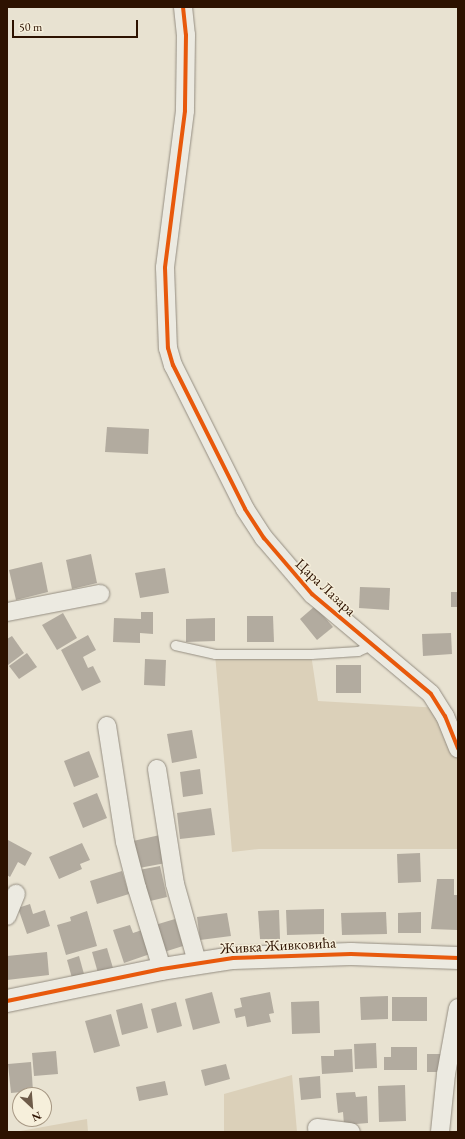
<!DOCTYPE html>
<html>
<head>
<meta charset="utf-8">
<style>
  body { margin:0 }
  #map { position:relative; width:465px; height:1139px; overflow:hidden; background:#e8e2d1; font-family:"EB Garamond",serif }
  div>[style] { position:absolute }
  [style*='--x'] { left:calc(var(--x)*1px); top:calc(var(--y)*1px); width:calc(var(--w)*1px); rotate:calc(var(--a)*1deg) }
  .green>* { inset:0; background:#dbd0b9 }
  .building>* { inset:0; background:#b2ab9f }
  .roads { filter:drop-shadow(0 0 1px #948d81) drop-shadow(0 0 1px #948d81) }
  .lane>* { height:9px; margin:-4.5px; padding:0 4.5px; transform-origin:4.5px; border-radius:4.5px; background:#eceae1 }
  .street>* { height:18px; margin:-9px; padding:0 9px; transform-origin:9px; border-radius:9px; background:#eceae1 }
  .secondary>* { height:22px; margin:-11px; padding:0 11px; transform-origin:11px; border-radius:11px; background:#eceae1 }
  .cycleway>* { height:4px; margin:-2px; padding:0 2px; transform-origin:2px; border-radius:2px; background:#e8590c }
  span { translate:-50% -50%; white-space:nowrap; text-align:center; line-height:1.15; -webkit-text-stroke:3px #f6efdb; paint-order:stroke }
  .street-label { font-size:15px; color:#2d1200 }
  .frame { position:absolute; inset:0; border:8px solid #2d1200; pointer-events:none }
  .north { position:absolute; left:12px; top:1087px; width:40px; height:40px; box-sizing:border-box; background:#f6efdb; border:1px solid #a69783; border-radius:50%; rotate:154deg; font-size:11px; font-weight:700; line-height:16px; text-align:center; color:#2d1200 }
  .north::after { content:''; display:block; margin:auto; width:14px; height:18px; background:#6e5b49; clip-path:polygon(50% 0,100% 100%,50% 72%,0 100%) }
  .scale { position:absolute; left:12px; top:20px; width:126px; height:18px; box-sizing:border-box; border:2px solid #2d1200; border-top:0; padding-left:5px; font-size:12px; line-height:14px; white-space:nowrap; color:#2d1200; -webkit-text-stroke:3px #f6efdb; paint-order:stroke }
</style>
</head>
<body>
<div id="map">
  <div class="green">
    <i style="clip-path:polygon(215px 654px,311px 654px,318px 701px,440px 708px,458px 751px,458px 849px,259px 849px,232px 852px)"></i>
    <i style="clip-path:polygon(292px 1075px,297px 1132px,224px 1132px,224px 1094px)"></i>
    <i style="clip-path:polygon(87px 1119px,88px 1132px,15px 1132px)"></i>
  </div>
  <div class="building">
    <i style="clip-path:polygon(107px 427px,149px 429px,148px 454px,105px 452px)"></i>
    <i style="clip-path:polygon(91px 554px,97px 583px,72px 589px,66px 560px)"></i>
    <i style="clip-path:polygon(42px 562px,48px 592px,16px 600px,9px 570px)"></i>
    <i style="clip-path:polygon(165px 568px,169px 593px,140px 598px,135px 573px)"></i>
    <i style="clip-path:polygon(360px 587px,390px 588px,389px 610px,359px 608px)"></i>
    <i style="clip-path:polygon(451px 592px,458px 592px,458px 607px,451px 607px)"></i>
    <i style="clip-path:polygon(315px 606px,333px 627px,317px 640px,300px 619px)"></i>
    <i style="clip-path:polygon(141px 612px,153px 612px,153px 634px,140px 633px,140px 643px,113px 642px,114px 618px,141px 619px)"></i>
    <i style="clip-path:polygon(63px 613px,77px 638px,57px 650px,42px 625px)"></i>
    <i style="clip-path:polygon(247px 616px,273px 616px,274px 642px,247px 642px)"></i>
    <i style="clip-path:polygon(215px 618px,215px 641px,186px 642px,186px 619px)"></i>
    <i style="clip-path:polygon(451px 633px,452px 654px,423px 656px,422px 634px)"></i>
    <i style="clip-path:polygon(88px 635px,96px 650px,83px 657px,88px 668px,93px 666px,101px 682px,82px 691px,61px 650px)"></i>
    <i style="clip-path:polygon(12px 636px,24px 653px,8px 665px,7px 639px)"></i>
    <i style="clip-path:polygon(27px 653px,37px 667px,19px 679px,9px 666px)"></i>
    <i style="clip-path:polygon(145px 659px,166px 660px,165px 686px,144px 685px)"></i>
    <i style="clip-path:polygon(336px 665px,361px 665px,361px 693px,336px 693px)"></i>
    <i style="clip-path:polygon(192px 730px,197px 758px,172px 763px,167px 734px)"></i>
    <i style="clip-path:polygon(89px 751px,99px 777px,74px 787px,64px 761px)"></i>
    <i style="clip-path:polygon(200px 769px,203px 794px,183px 797px,180px 772px)"></i>
    <i style="clip-path:polygon(97px 793px,107px 818px,83px 828px,73px 803px)"></i>
    <i style="clip-path:polygon(211px 808px,215px 835px,180px 839px,177px 813px)"></i>
    <i style="clip-path:polygon(160px 835px,166px 863px,139px 868px,133px 841px)"></i>
    <i style="clip-path:polygon(8px 840px,32px 853px,25px 866px,18px 862px,10px 877px,7px 875px)"></i>
    <i style="clip-path:polygon(82px 843px,90px 860px,80px 864px,82px 869px,59px 879px,49px 857px)"></i>
    <i style="clip-path:polygon(420px 853px,421px 882px,398px 883px,397px 854px)"></i>
    <i style="clip-path:polygon(160px 866px,167px 897px,146px 902px,139px 870px)"></i>
    <i style="clip-path:polygon(122px 871px,129px 894px,97px 904px,90px 881px)"></i>
    <i style="clip-path:polygon(437px 879px,454px 879px,454px 895px,458px 895px,457px 930px,431px 929px)"></i>
    <i style="clip-path:polygon(30px 904px,33px 914px,45px 910px,50px 926px,27px 934px,18px 908px)"></i>
    <i style="clip-path:polygon(324px 909px,324px 934px,287px 935px,286px 910px)"></i>
    <i style="clip-path:polygon(279px 910px,280px 939px,260px 939px,258px 911px)"></i>
    <i style="clip-path:polygon(87px 911px,97px 946px,66px 955px,57px 925px,71px 921px,70px 917px)"></i>
    <i style="clip-path:polygon(386px 912px,387px 934px,342px 935px,341px 913px)"></i>
    <i style="clip-path:polygon(421px 912px,421px 933px,398px 933px,398px 913px)"></i>
    <i style="clip-path:polygon(227px 913px,231px 936px,200px 940px,197px 917px)"></i>
    <i style="clip-path:polygon(175px 919px,183px 946px,164px 952px,155px 925px)"></i>
    <i style="clip-path:polygon(130px 925px,133px 933px,142px 930px,150px 954px,124px 963px,113px 930px)"></i>
    <i style="clip-path:polygon(107px 948px,113px 968px,98px 973px,92px 952px)"></i>
    <i style="clip-path:polygon(47px 952px,49px 975px,7px 980px,7px 956px)"></i>
    <i style="clip-path:polygon(79px 956px,84px 974px,72px 978px,67px 960px)"></i>
    <i style="clip-path:polygon(212px 992px,220px 1023px,193px 1030px,185px 999px)"></i>
    <i style="clip-path:polygon(270px 992px,274px 1013px,269px 1014px,271px 1022px,247px 1027px,245px 1016px,236px 1018px,234px 1009px,242px 1007px,240px 998px)"></i>
    <i style="clip-path:polygon(388px 996px,388px 1019px,361px 1020px,360px 997px)"></i>
    <i style="clip-path:polygon(392px 997px,427px 997px,427px 1021px,392px 1021px)"></i>
    <i style="clip-path:polygon(319px 1001px,320px 1033px,292px 1034px,291px 1002px)"></i>
    <i style="clip-path:polygon(176px 1002px,182px 1026px,157px 1033px,151px 1009px)"></i>
    <i style="clip-path:polygon(142px 1003px,148px 1028px,122px 1035px,116px 1010px)"></i>
    <i style="clip-path:polygon(111px 1014px,120px 1046px,94px 1053px,85px 1021px)"></i>
    <i style="clip-path:polygon(376px 1043px,377px 1068px,355px 1069px,354px 1044px)"></i>
    <i style="clip-path:polygon(391px 1047px,417px 1047px,417px 1070px,384px 1070px,384px 1057px,391px 1057px)"></i>
    <i style="clip-path:polygon(352px 1049px,353px 1072px,322px 1074px,321px 1056px,334px 1056px,334px 1050px)"></i>
    <i style="clip-path:polygon(56px 1051px,58px 1074px,34px 1076px,32px 1053px)"></i>
    <i style="clip-path:polygon(427px 1054px,443px 1054px,442px 1072px,427px 1072px)"></i>
    <i style="clip-path:polygon(31px 1062px,33px 1091px,11px 1093px,8px 1064px)"></i>
    <i style="clip-path:polygon(226px 1064px,230px 1079px,205px 1086px,201px 1070px)"></i>
    <i style="clip-path:polygon(320px 1076px,321px 1098px,301px 1100px,299px 1078px)"></i>
    <i style="clip-path:polygon(165px 1081px,168px 1095px,139px 1101px,136px 1087px)"></i>
    <i style="clip-path:polygon(405px 1085px,406px 1121px,379px 1122px,378px 1086px)"></i>
    <i style="clip-path:polygon(355px 1092px,356px 1097px,367px 1096px,368px 1123px,344px 1125px,343px 1112px,338px 1113px,336px 1093px)"></i>
  </div>
  <div class="roads">
    <div class="lane">
      <i style="--x:175;--y:645;--w:41;--a:12.7"></i>
      <i style="--x:215;--y:654;--w:96;--a:0"></i>
      <i style="--x:311;--y:654;--w:47;--a:-3.7"></i>
      <i style="--x:358;--y:651;--w:14;--a:-25"></i>
    </div>
    <div class="street">
      <i style="--x:183;--y:7;--w:28;--a:84"></i>
      <i style="--x:186;--y:35;--w:76;--a:90.8"></i>
      <i style="--x:185;--y:111;--w:158;--a:97.3"></i>
      <i style="--x:165;--y:268;--w:80;--a:87.9"></i>
      <i style="--x:168;--y:348;--w:18;--a:74"></i>
      <i style="--x:173;--y:365;--w:161;--a:63.4"></i>
      <i style="--x:245;--y:509;--w:35;--a:57"></i>
      <i style="--x:264;--y:538;--w:74;--a:49.4"></i>
      <i style="--x:312;--y:594;--w:155;--a:40"></i>
      <i style="--x:431;--y:694;--w:26;--a:58"></i>
      <i style="--x:445;--y:716;--w:35;--a:68"></i>
      <i style="--x:7;--y:612;--w:95;--a:-11"></i>
      <i style="--x:107;--y:726;--w:117;--a:81.2"></i>
      <i style="--x:125;--y:842;--w:48;--a:75.4"></i>
      <i style="--x:137;--y:888;--w:85;--a:72.8"></i>
      <i style="--x:157;--y:769;--w:116;--a:81.1"></i>
      <i style="--x:175;--y:884;--w:81;--a:74.2"></i>
      <i style="--x:7;--y:916;--w:24;--a:-68"></i>
      <i style="--x:317;--y:1128;--w:34;--a:7"></i>
      <i style="--x:440;--y:1132;--w:58;--a:-84.1"></i>
      <i style="--x:446;--y:1074;--w:67;--a:-79.7"></i>
    </div>
    <div class="secondary">
      <i style="--x:7;--y:1001;--w:158;--a:-11.7"></i>
      <i style="--x:162;--y:969;--w:72;--a:-8.8"></i>
      <i style="--x:233;--y:958;--w:118;--a:-1.9"></i>
      <i style="--x:351;--y:954;--w:107;--a:2.1"></i>
    </div>
  </div>
  <div class="cycleway">
    <i style="--x:183;--y:7;--w:28;--a:84"></i>
    <i style="--x:186;--y:35;--w:76;--a:90.8"></i>
    <i style="--x:185;--y:111;--w:158;--a:97.3"></i>
    <i style="--x:165;--y:268;--w:80;--a:87.9"></i>
    <i style="--x:168;--y:348;--w:18;--a:74"></i>
    <i style="--x:173;--y:365;--w:161;--a:63.4"></i>
    <i style="--x:245;--y:509;--w:35;--a:57"></i>
    <i style="--x:264;--y:538;--w:74;--a:49.4"></i>
    <i style="--x:312;--y:594;--w:155;--a:40"></i>
    <i style="--x:431;--y:694;--w:26;--a:58"></i>
    <i style="--x:445;--y:716;--w:35;--a:68"></i>
    <i style="--x:7;--y:1001;--w:158;--a:-11.7"></i>
    <i style="--x:162;--y:969;--w:72;--a:-8.8"></i>
    <i style="--x:233;--y:958;--w:118;--a:-1.9"></i>
    <i style="--x:351;--y:954;--w:107;--a:2.1"></i>
  </div>
  <div class="street-label">
    <span style="left:326px;top:587px;rotate:43deg">Цара Лазара</span>
    <span style="left:278px;top:945px;rotate:-3deg">Живка Живковића</span>
  </div>
  <div class="frame"></div>
  <div class="north">N</div>
  <div class="scale">50 m</div>
</div>
</body>
</html>
